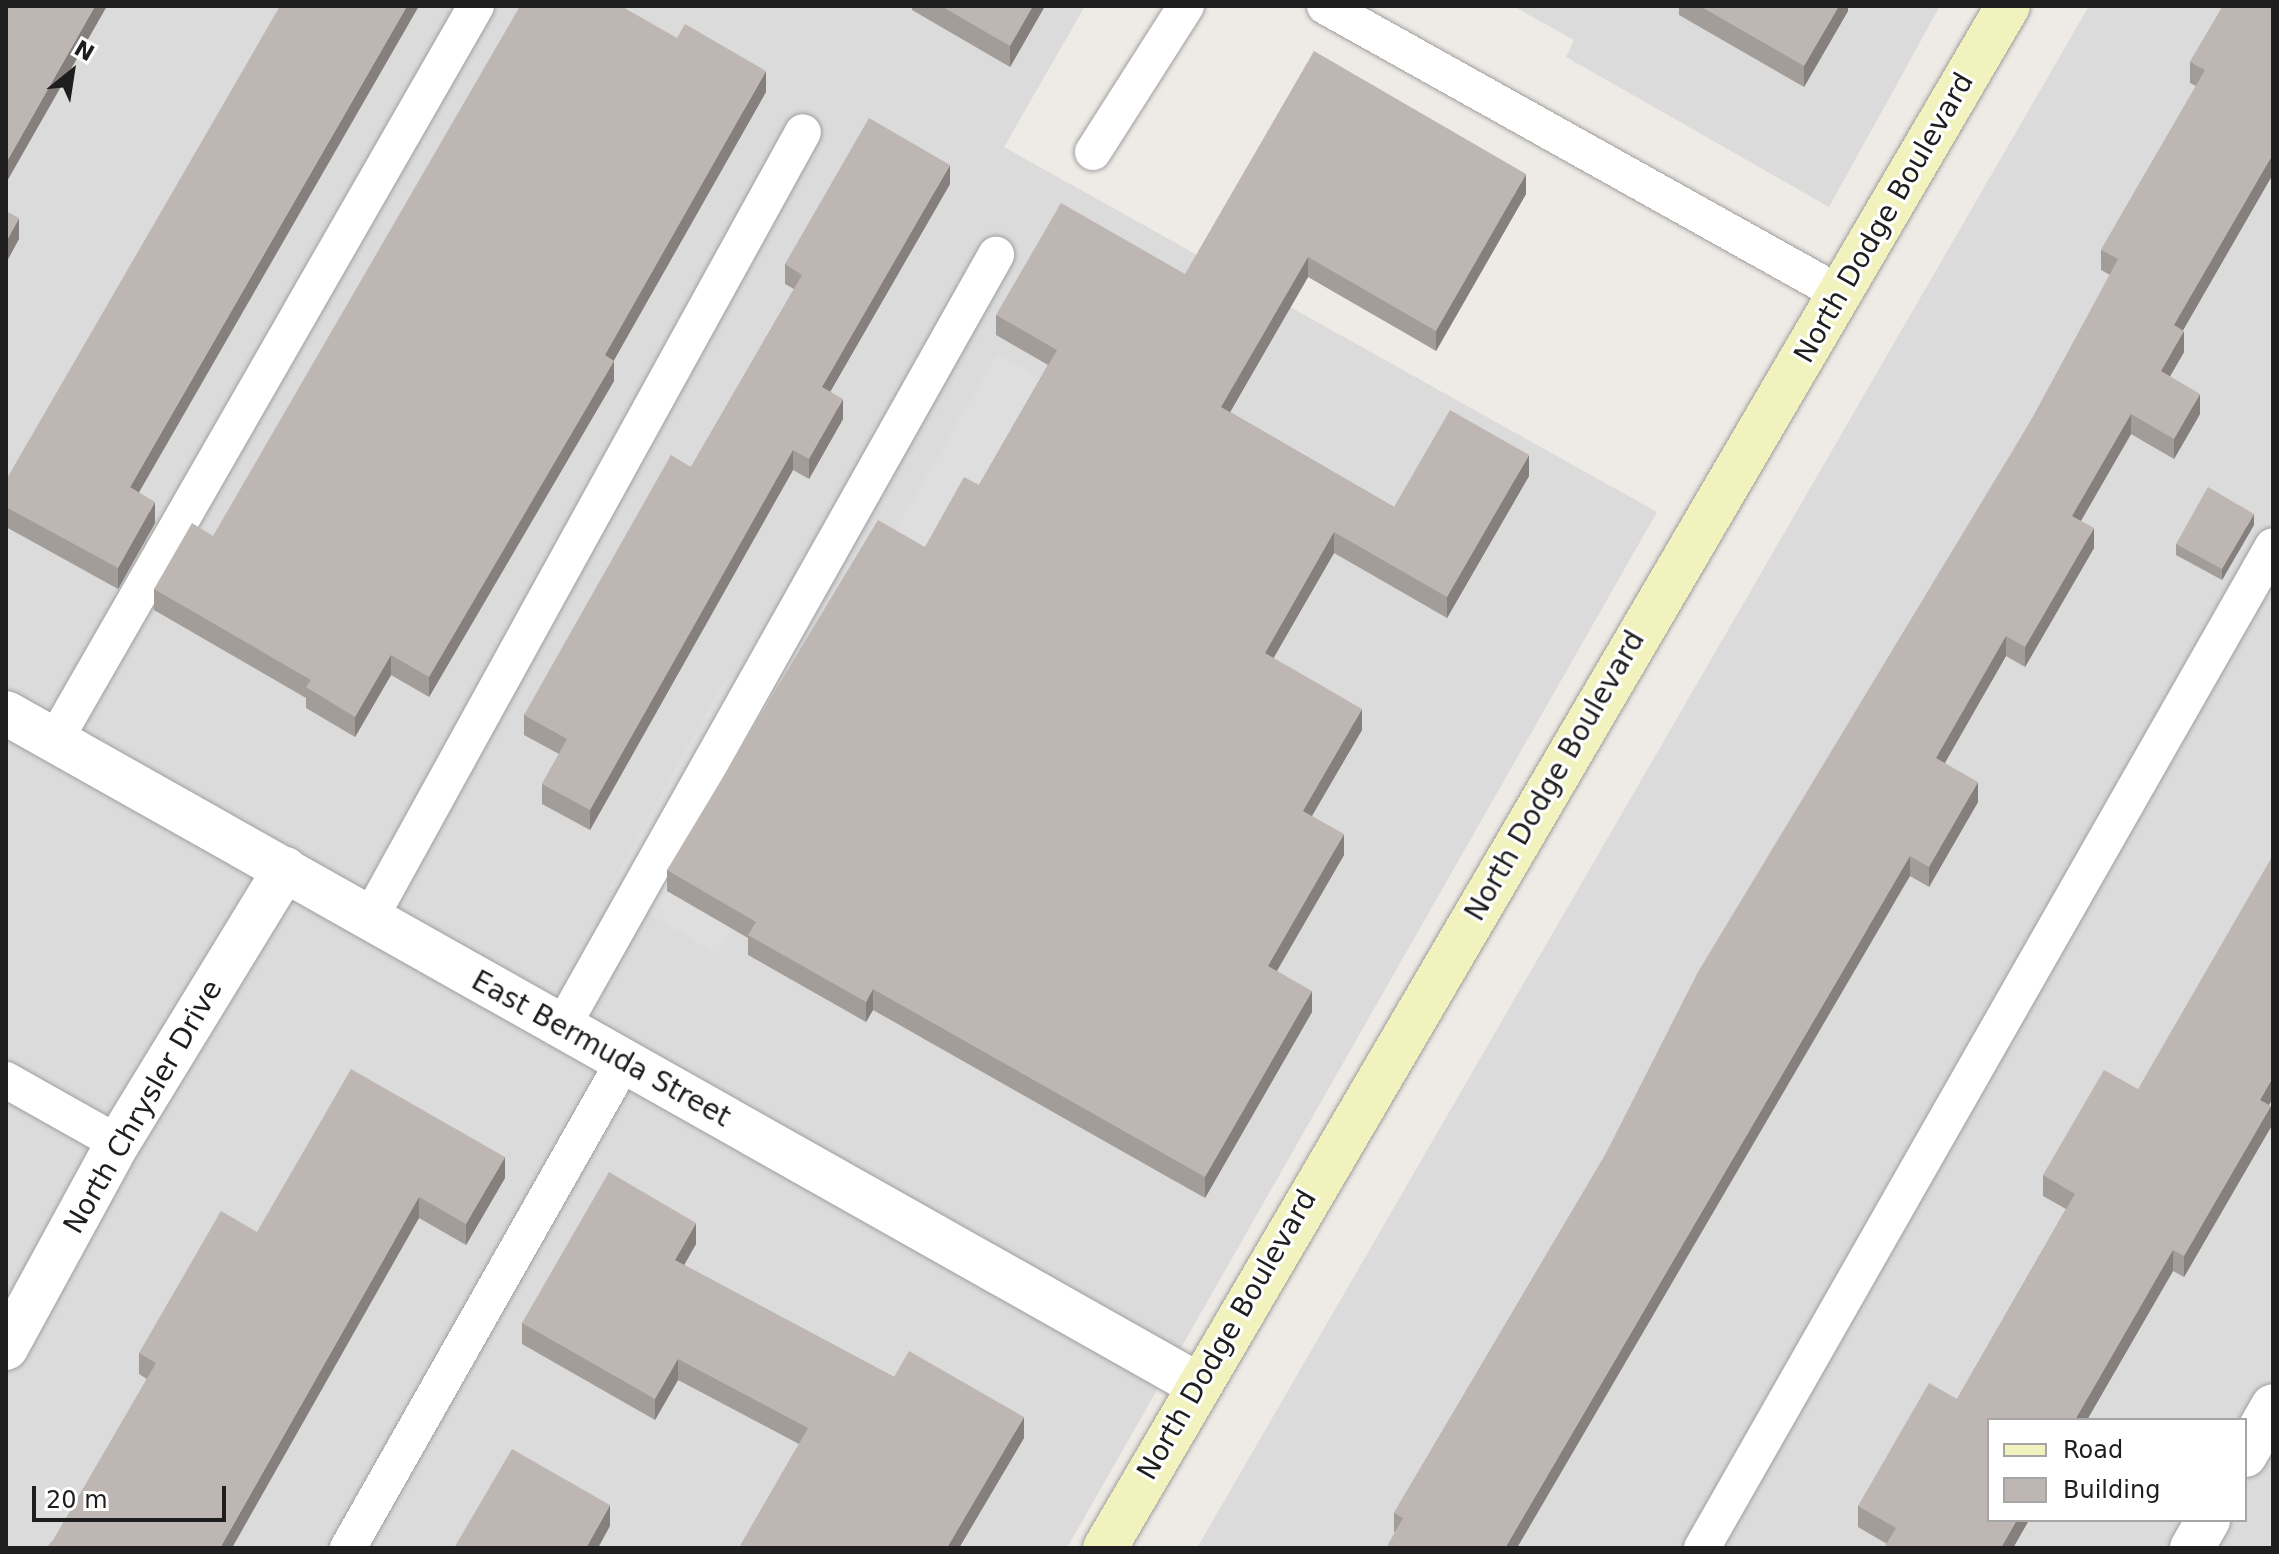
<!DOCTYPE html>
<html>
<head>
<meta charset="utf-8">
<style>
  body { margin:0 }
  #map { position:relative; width:2279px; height:1554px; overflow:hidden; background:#eeeae5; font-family:"DejaVu Sans",sans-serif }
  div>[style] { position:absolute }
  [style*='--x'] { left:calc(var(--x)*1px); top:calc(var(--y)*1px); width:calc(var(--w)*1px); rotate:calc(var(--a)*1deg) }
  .residential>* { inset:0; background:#dcdbdb }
  .parking>* { inset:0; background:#dedede }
  .roads { filter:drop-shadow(0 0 2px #9f9f9f) drop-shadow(0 0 2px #9f9f9f) }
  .lane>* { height:36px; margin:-18px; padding:0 18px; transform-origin:18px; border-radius:18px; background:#fff }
  .street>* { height:44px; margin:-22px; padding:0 22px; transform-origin:22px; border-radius:22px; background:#fff }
  .secondary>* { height:44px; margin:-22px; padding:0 22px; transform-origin:22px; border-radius:22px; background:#f2f2bf }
  .wall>* { inset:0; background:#a39d99 }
  .shaded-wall>* { inset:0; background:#857f7d }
  .building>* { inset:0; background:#beb6b2 }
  span { translate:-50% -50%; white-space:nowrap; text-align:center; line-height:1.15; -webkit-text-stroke:6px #fff; paint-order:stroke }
  .street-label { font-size:28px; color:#1e1e1e }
  .frame { position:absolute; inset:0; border:8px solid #1e1e1e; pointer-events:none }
  .legend { position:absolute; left:1987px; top:1418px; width:260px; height:104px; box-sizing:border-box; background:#fff; border:2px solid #a5a5a5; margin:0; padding:10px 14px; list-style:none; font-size:24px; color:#1e1e1e }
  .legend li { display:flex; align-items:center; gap:16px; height:40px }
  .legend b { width:40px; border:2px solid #a5a5a5 }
  .north { position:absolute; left:32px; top:32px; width:80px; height:80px; -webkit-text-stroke:6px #fff; paint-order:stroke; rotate:30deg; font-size:22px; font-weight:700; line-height:32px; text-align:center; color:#1e1e1e }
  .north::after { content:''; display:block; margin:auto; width:28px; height:36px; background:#1e1e1e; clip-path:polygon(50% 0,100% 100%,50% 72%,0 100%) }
  .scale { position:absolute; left:32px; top:1486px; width:194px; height:36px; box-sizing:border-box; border:4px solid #1e1e1e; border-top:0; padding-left:10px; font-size:24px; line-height:28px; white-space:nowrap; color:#1e1e1e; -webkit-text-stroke:6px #fff; paint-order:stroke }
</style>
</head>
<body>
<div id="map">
  <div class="residential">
    <i style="clip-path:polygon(6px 6px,1085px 6px,1004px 147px,1657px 512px,1067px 1548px,6px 1548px)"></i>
    <i style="clip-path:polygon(1513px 6px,1940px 6px,1829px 207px,1566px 57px,1574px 40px)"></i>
    <i style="clip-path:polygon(evenodd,2089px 6px,2273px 6px,2273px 1548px,1197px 1548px,2089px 6px,1989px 1420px,2245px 1420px,2245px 1520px,1989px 1520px,1989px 1420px)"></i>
  </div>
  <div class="parking">
    <i style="clip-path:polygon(997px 354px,1205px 469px,1098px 653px,892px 536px)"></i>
    <i style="clip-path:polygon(727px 676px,839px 740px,716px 954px,609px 889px)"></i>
  </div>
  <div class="roads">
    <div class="lane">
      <i style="--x:1325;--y:6;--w:589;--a:29.18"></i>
      <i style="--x:1093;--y:152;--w:173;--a:-57.5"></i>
      <i style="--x:55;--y:740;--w:846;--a:-60.16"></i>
      <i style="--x:370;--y:918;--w:897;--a:-61.15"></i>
      <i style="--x:562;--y:1027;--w:886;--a:-60.66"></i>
      <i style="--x:6;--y:1080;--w:129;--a:29.4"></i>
      <i style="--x:348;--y:1548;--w:560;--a:-60.46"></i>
      <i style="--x:1702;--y:1548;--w:1153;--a:-60.32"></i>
    </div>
    <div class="street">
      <i style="--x:6;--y:713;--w:1367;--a:29.4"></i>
      <i style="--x:6;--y:1348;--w:234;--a:-61.4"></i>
      <i style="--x:118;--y:1143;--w:321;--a:-58.6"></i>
      <i style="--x:2245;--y:1455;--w:56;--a:-60.3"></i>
      <i style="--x:2192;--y:1548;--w:32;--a:-60"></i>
    </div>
    <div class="secondary">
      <i style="--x:1105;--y:1548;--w:1787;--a:-59.65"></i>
    </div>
  </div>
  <div class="wall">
    <i style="clip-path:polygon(912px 6px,1045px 6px,1010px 67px,912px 10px)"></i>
    <i style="clip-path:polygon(1679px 6px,1848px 6px,1848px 11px,1804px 87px,1679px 15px)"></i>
    <i style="clip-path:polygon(2223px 6px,2273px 174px,2183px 330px,2184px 352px,2170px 376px,2200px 414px,2174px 459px,2131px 434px,2081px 521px,2094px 548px,2025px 667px,2006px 656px,1945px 763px,1978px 802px,1929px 887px,1910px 876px,1394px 1533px,1394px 1513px,1604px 1157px,2033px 417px,2110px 275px,2101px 270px,2101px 250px,2196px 86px,2190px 83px,2190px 62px)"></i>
    <i style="clip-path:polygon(766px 92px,614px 360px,614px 381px,429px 697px,391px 675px,355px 737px,306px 708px,306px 698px,154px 610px,154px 589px,213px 536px)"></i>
    <i style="clip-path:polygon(950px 184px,830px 392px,843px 419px,809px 479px,793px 470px,590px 830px,542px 804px,542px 784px,559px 754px,524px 735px,524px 715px,691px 467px,794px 289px,785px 284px,785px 264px)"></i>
    <i style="clip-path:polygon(1526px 194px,1436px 351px,1308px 277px,1230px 412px,1394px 507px,1529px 476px,1447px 618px,1334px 553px,1273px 658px,1362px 730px,1312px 816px,1344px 855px,1277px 971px,1312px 1012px,1205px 1198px,873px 1010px,866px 1022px,748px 955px,748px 938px,667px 891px,667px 870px,925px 547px,979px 485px,1048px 365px,996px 335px,996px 315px,1185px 274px)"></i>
    <i style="clip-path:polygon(6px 480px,139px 492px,155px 523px,118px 589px,6px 527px)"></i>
    <i style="clip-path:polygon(2254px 525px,2222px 580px,2176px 555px,2176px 544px)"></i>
    <i style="clip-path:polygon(2138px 1089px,2269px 1105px,2271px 1127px,2184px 1277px,2173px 1271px,2087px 1420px,1989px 1420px,1989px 1520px,2029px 1520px,2013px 1548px,1884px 1548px,1887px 1544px,1858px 1527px,1858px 1506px,1957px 1399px,2066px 1209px,2043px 1196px,2043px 1175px)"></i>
    <i style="clip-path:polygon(505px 1178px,466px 1245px,419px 1218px,54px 1539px,147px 1379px,139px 1374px,139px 1353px,257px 1232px)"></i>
    <i style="clip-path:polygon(696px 1244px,684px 1265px,894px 1377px,1024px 1438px,959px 1548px,739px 1548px,799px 1444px,678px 1380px,655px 1420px,522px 1344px,522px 1323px)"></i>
  </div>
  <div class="shaded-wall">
    <i style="clip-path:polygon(95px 6px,107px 6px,6px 183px,6px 163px)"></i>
    <i style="clip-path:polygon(407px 6px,419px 6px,130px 508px,130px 487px)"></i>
    <i style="clip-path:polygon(1033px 6px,1045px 6px,1010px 67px,1010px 46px)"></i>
    <i style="clip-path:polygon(1839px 6px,1848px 6px,1848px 11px,1804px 87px,1804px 66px)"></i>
    <i style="clip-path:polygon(766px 71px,766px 92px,605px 376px,605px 355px)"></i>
    <i style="clip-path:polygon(2273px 154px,2273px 174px,2174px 346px,2174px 325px)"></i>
    <i style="clip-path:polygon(950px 165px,950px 184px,822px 406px,822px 387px)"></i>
    <i style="clip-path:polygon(1526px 174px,1526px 194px,1436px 351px,1436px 331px)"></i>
    <i style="clip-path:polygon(19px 218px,19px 239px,6px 263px,6px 242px)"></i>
    <i style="clip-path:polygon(1308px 257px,1308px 277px,1221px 428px,1221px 407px)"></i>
    <i style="clip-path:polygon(2184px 331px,2184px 352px,2161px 392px,2161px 371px)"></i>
    <i style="clip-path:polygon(614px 361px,614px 381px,429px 697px,429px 677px)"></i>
    <i style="clip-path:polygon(2200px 394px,2200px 414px,2174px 459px,2174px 439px)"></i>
    <i style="clip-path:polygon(843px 399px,843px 419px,809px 479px,809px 459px)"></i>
    <i style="clip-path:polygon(2131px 414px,2131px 434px,2072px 536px,2072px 516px)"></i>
    <i style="clip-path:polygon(793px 450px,793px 470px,590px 830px,590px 810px)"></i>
    <i style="clip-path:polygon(1529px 455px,1529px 476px,1447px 618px,1447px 597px)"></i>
    <i style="clip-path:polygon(155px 502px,155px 523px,118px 589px,118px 568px)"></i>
    <i style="clip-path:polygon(2254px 514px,2254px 525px,2222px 580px,2222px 569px)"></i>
    <i style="clip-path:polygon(2094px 528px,2094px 548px,2025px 667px,2025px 647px)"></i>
    <i style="clip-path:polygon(1334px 532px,1334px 553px,1265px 673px,1265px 653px)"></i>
    <i style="clip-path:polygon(2006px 636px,2006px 656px,1936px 778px,1936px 758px)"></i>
    <i style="clip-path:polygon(391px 655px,391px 675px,355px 737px,355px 717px)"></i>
    <i style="clip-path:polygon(1362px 709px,1362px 730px,1303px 831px,1303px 811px)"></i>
    <i style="clip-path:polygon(1978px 782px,1978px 802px,1929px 887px,1929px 867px)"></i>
    <i style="clip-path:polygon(1344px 834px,1344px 855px,1268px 986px,1268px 966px)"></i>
    <i style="clip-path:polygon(1910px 856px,1910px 876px,1517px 1548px,1505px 1548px)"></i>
    <i style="clip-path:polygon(873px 989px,873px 1010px,866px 1022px,866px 1002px)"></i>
    <i style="clip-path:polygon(1312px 991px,1312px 1012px,1205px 1198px,1205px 1177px)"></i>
    <i style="clip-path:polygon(2273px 1077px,2273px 1098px,2260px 1121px,2260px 1100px)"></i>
    <i style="clip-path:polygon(2271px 1106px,2271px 1127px,2184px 1277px,2184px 1256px)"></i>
    <i style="clip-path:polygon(505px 1157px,505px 1178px,466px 1245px,466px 1224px)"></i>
    <i style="clip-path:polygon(419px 1197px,419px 1218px,232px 1548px,220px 1548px)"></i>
    <i style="clip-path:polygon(696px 1223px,696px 1244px,675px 1281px,675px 1260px)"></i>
    <i style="clip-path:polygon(2173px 1250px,2173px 1271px,2087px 1420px,2075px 1420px)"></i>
    <i style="clip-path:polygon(678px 1359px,678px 1380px,655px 1420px,655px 1399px)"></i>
    <i style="clip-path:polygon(1024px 1417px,1024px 1438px,959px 1548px,947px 1548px)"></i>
    <i style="clip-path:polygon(610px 1505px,610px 1526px,598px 1548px,586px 1548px)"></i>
    <i style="clip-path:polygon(2017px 1520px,2029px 1520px,2013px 1548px,2001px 1548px)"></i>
  </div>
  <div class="building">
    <i style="clip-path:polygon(6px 6px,95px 6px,6px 163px)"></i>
    <i style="clip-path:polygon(280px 6px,407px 6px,130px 487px,155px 502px,118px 568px,6px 507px,6px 480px)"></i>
    <i style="clip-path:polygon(520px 6px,621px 6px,677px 38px,685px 24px,766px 71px,605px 355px,614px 361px,429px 677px,391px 655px,355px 717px,306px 687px,311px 680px,154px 589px,192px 523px,213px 536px)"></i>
    <i style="clip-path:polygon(941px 6px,1033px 6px,1010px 46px)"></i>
    <i style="clip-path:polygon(1700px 6px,1839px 6px,1804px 66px)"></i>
    <i style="clip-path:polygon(2223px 6px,2273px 6px,2273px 154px,2174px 325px,2184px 331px,2161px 371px,2200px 394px,2174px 439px,2131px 414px,2072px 516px,2094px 528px,2025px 647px,2006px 636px,1936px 758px,1978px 782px,1929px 867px,1910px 856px,1505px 1548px,1386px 1548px,1403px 1518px,1394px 1513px,1604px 1157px,1698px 972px,2033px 417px,2118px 259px,2101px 250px,2205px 70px,2190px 62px)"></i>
    <i style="clip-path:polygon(1314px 51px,1526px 174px,1436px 331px,1308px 257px,1221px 407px,1394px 507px,1450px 410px,1529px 455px,1447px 597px,1334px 532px,1265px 653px,1362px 709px,1303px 811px,1344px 834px,1268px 966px,1312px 991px,1205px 1177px,873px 989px,866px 1002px,748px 935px,756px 922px,667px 870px,878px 520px,925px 547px,964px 477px,979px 485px,1057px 350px,996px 315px,1061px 203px,1185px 274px)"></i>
    <i style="clip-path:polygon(869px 118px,950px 165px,822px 387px,843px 399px,809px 459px,793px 450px,590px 810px,542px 784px,567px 739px,524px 715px,671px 455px,691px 467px,802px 275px,785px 264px)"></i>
    <i style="clip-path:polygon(6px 211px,19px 218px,6px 242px)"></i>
    <i style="clip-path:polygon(2208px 487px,2254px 514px,2222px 569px,2176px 544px)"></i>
    <i style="clip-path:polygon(2273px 855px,2273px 1077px,2260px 1100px,2271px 1106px,2184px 1256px,2173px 1250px,2075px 1420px,1989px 1420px,1989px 1520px,2017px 1520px,2001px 1548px,1884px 1548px,1896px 1528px,1858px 1506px,1929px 1383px,1957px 1399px,2075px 1194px,2043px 1175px,2104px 1070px,2138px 1089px)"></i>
    <i style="clip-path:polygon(351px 1069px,505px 1157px,466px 1224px,419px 1197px,220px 1548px,46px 1548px,54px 1539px,156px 1363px,139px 1353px,221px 1211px,257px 1232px)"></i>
    <i style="clip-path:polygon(609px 1172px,696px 1223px,675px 1260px,894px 1377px,909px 1351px,1024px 1417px,947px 1548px,739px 1548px,808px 1428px,678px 1359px,655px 1399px,522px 1323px)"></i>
    <i style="clip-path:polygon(512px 1449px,610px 1505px,586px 1548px,454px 1548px)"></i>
  </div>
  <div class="street-label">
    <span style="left:1884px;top:218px;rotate:-60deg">North Dodge Boulevard</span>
    <span style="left:1555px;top:776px;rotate:-60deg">North Dodge Boulevard</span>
    <span style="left:601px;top:1049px;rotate:29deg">East Bermuda Street</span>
    <span style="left:143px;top:1107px;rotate:-60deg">North Chrysler Drive</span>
    <span style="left:1227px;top:1335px;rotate:-60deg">North Dodge Boulevard</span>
  </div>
  <div class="frame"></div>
  <ul class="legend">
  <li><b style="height:10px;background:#f2f2bf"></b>Road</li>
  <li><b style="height:22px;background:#beb6b2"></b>Building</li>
  </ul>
  <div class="north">N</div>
  <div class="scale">20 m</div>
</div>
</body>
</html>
